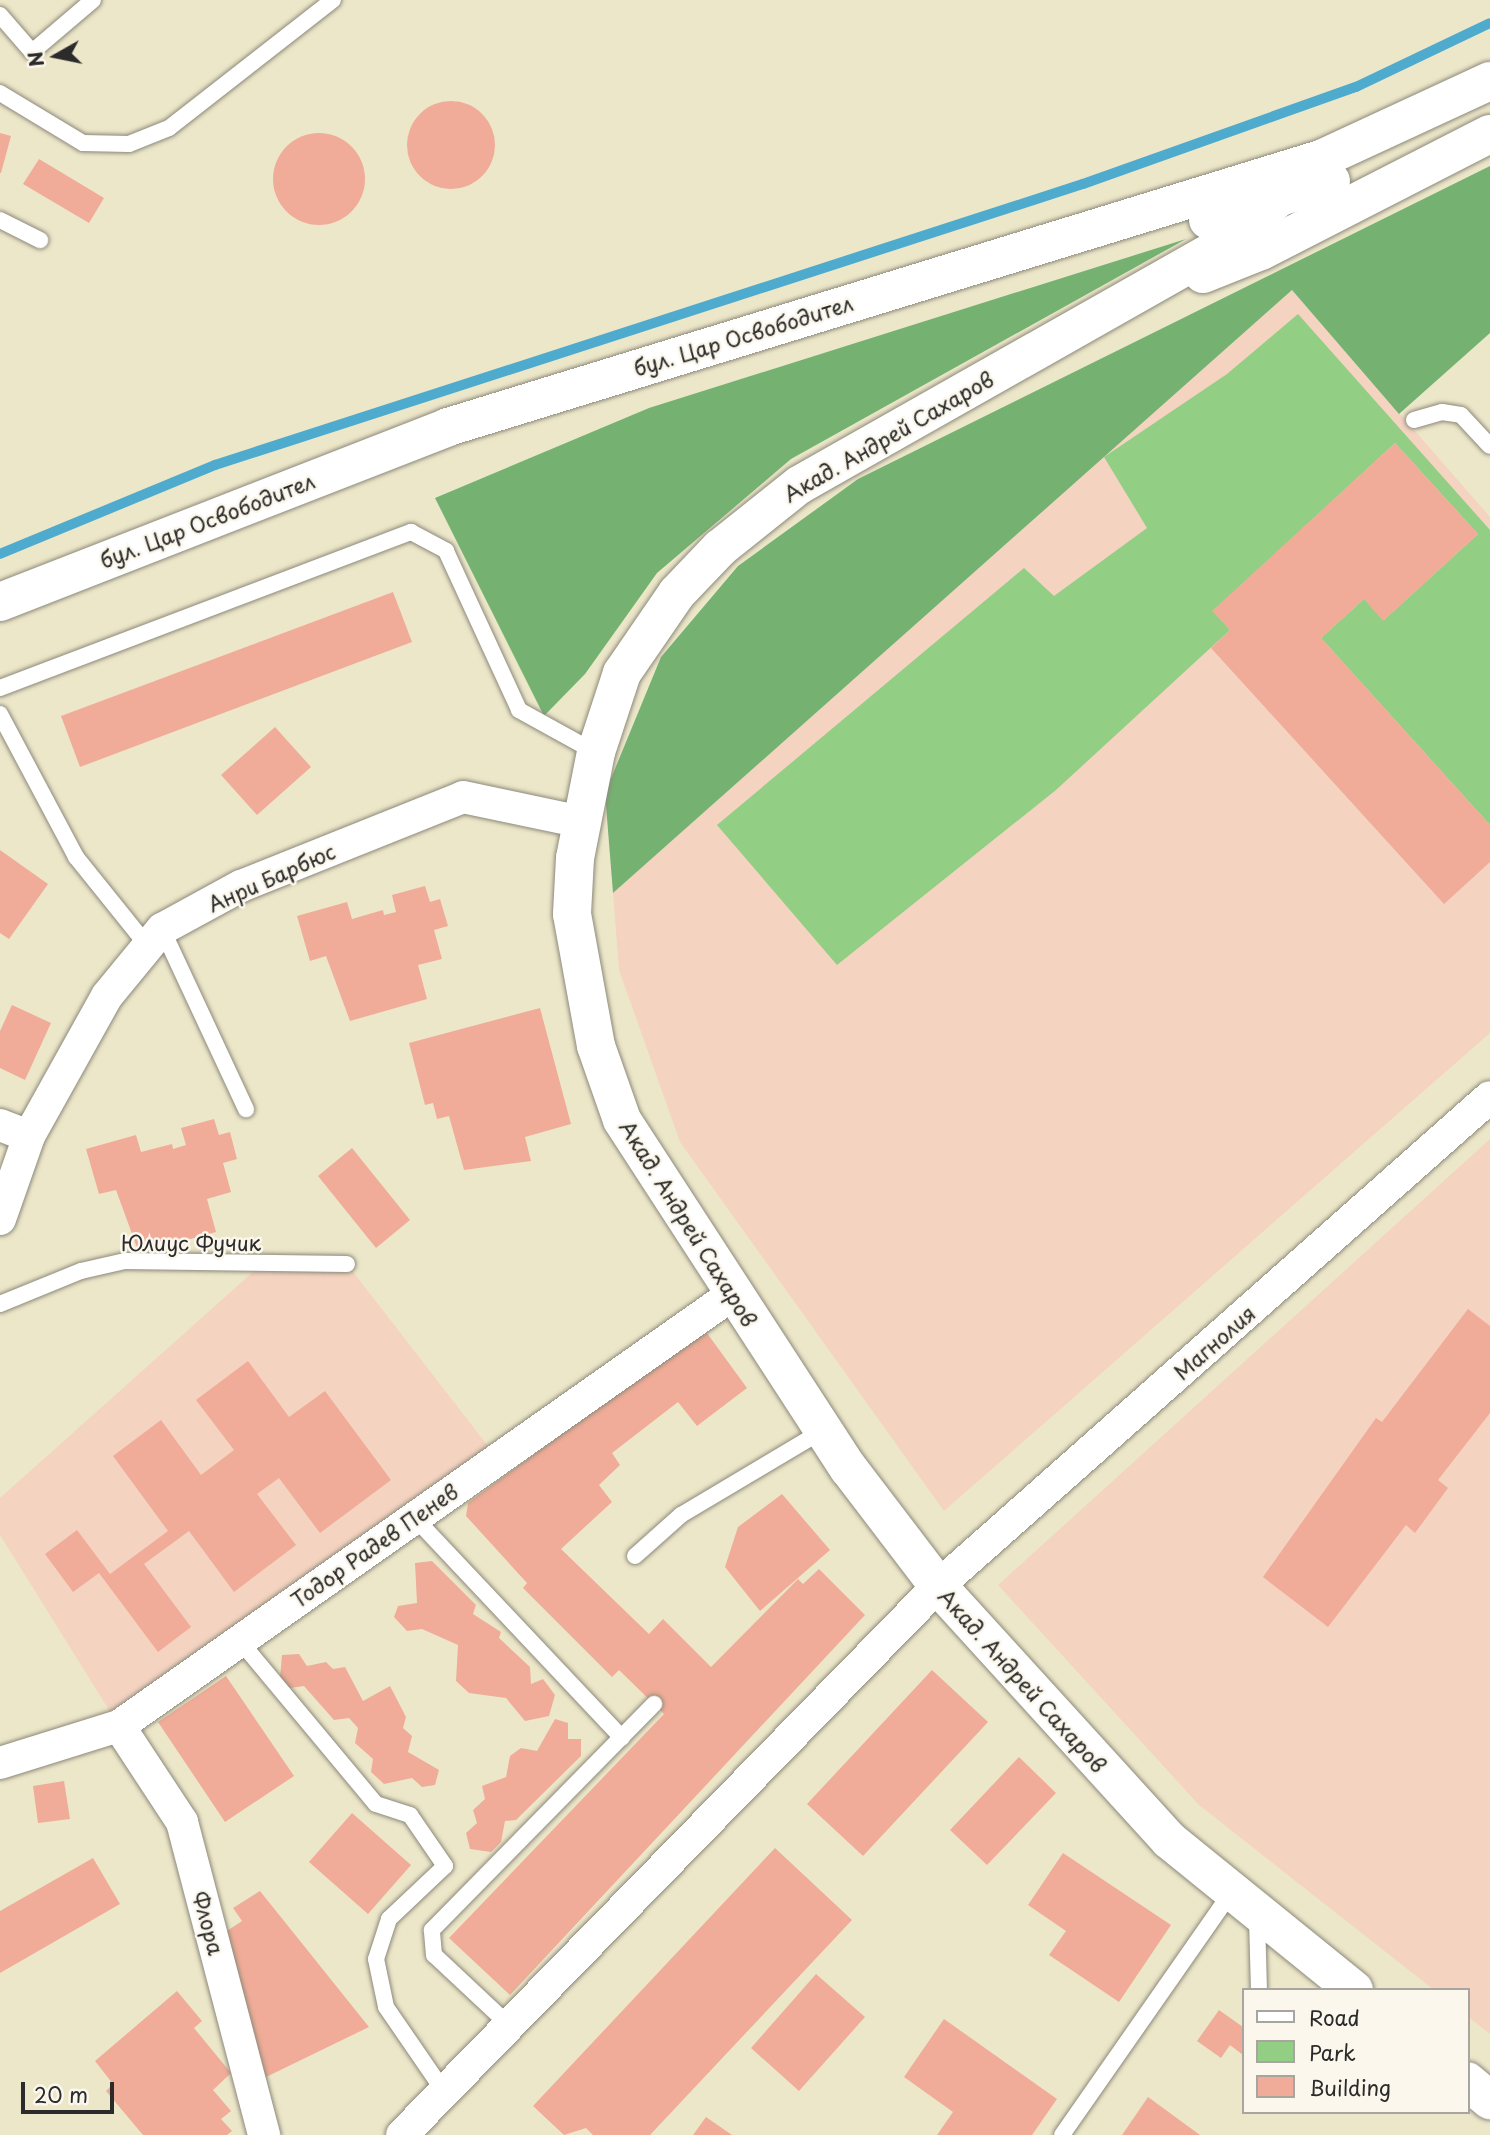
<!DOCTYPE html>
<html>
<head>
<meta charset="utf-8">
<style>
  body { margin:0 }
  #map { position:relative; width:1490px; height:2135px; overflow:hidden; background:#ede7ca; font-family:"Playpen Sans",sans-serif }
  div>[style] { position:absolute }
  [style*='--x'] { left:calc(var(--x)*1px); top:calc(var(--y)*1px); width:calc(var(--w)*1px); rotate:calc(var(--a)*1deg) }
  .built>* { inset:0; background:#f4d3c1 }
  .green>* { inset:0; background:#92cf84 }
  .forest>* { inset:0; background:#75b272 }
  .stream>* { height:10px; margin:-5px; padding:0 5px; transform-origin:5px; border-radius:5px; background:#4fabcd }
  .building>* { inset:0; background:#f0ac98 }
  .round { border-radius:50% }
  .roads { filter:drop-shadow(0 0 2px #8c897a) drop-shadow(0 0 2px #8c897a) }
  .service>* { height:16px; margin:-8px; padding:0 8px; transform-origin:8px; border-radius:8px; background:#fff }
  .minor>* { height:32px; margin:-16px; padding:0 16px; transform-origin:16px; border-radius:16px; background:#fff }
  .tertiary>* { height:38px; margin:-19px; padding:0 19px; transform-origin:19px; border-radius:19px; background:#fff }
  .secondary>* { height:38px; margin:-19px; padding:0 19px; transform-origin:19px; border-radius:19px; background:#fff }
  span { translate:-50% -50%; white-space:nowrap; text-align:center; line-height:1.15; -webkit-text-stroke:5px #fbf7ec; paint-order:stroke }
  .street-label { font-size:21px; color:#2b2b2b }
  .legend { position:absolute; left:1242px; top:1988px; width:228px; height:126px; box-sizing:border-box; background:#fbf7ec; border:2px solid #a8a59f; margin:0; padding:9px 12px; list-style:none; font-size:21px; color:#2b2b2b }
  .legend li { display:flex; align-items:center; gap:14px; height:35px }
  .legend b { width:35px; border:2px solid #a8a59f }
  .north { position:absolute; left:21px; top:21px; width:70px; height:70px; -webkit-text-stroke:5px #fbf7ec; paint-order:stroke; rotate:261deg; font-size:19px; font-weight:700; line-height:28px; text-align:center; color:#2b2b2b }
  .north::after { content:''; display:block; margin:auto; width:24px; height:32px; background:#2b2b2b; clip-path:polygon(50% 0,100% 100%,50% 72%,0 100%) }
  .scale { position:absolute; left:21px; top:2082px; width:93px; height:32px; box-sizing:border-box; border:4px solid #2b2b2b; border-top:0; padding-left:9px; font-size:21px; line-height:24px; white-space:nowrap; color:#2b2b2b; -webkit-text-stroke:5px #fbf7ec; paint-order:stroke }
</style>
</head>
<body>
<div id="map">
  <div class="built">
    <i style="clip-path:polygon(1292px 290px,1490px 517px,1490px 1033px,944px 1511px,680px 1142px,619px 970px,613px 893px)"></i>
    <i style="clip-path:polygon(1490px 1139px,1490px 2034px,1467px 2016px,1467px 1990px,1434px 1990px,1199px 1805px,998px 1585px)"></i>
    <i style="clip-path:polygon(263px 1263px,347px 1264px,498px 1459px,119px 1726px,0 1535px,0 1498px)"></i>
  </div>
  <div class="green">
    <i style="clip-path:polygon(1298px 314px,1490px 530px,1490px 825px,1321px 638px,1364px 599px,1384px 620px,1478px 534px,1395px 443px,1213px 611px,1230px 630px,1056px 790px,837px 965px,717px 825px,1024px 568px,1054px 596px,1147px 528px,1104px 457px,1227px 374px)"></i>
  </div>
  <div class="forest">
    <i style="clip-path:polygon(1490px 166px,1490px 333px,1399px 414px,1292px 290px,613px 893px,605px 793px,661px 657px,738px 566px,858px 479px)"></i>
    <i style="clip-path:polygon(1186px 239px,791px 459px,657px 573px,585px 674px,544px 716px,435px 498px,649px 408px)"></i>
  </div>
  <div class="stream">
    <i style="--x:0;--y:554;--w:233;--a:-22.5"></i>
    <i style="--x:215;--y:465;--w:912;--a:-17.94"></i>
    <i style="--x:1083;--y:184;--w:290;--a:-19.6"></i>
    <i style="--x:1356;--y:87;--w:148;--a:-25.5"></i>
  </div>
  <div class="building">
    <i class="round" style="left:407px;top:101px;width:88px;height:88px"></i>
    <i style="clip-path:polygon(0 133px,11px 136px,1px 173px,0 173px)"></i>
    <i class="round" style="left:273px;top:133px;width:92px;height:92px"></i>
    <i style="clip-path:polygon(39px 159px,104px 198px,89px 223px,23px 184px)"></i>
    <i style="clip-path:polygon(1395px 443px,1478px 534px,1383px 621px,1364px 599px,1321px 638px,1490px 825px,1490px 862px,1444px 904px,1211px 648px,1230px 630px,1212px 611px)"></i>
    <i style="clip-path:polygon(393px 592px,412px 642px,80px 767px,61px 716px)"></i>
    <i style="clip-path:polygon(275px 727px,311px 767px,257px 815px,221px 775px)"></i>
    <i style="clip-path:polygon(0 850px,48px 884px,9px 939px,0 933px)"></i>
    <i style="clip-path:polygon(425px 886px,430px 902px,440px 899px,448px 926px,434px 930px,442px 959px,418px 965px,427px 999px,350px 1021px,326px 956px,310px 961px,297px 916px,347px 902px,352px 919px,383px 910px,384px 915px,396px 912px,392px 895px)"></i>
    <i style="clip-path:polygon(12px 1005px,51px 1023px,25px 1080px,0 1068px,0 1031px)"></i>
    <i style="clip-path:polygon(540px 1008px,571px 1124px,525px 1137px,531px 1161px,464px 1170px,449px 1116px,437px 1119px,433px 1103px,425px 1105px,409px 1043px)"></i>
    <i style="clip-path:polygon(214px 1119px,219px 1135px,230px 1132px,237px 1159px,223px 1163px,231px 1192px,207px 1199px,216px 1232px,139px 1253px,116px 1190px,99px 1194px,86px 1149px,136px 1135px,141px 1152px,172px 1144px,173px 1149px,186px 1145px,181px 1128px)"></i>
    <i style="clip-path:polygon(352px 1148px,410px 1220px,376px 1248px,318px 1176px)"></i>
    <i style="clip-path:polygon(1468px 1309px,1490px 1326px,1490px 1413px,1438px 1480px,1448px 1488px,1415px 1533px,1406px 1525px,1328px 1627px,1263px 1577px,1376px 1418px,1382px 1422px)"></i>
    <i style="clip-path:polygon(704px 1329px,747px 1388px,697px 1426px,678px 1402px,612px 1453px,620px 1465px,599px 1485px,612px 1502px,561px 1549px,649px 1634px,663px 1619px,711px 1667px,798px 1579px,803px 1584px,819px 1569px,865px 1615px,510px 1995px,449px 1938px,664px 1714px,619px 1670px,612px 1677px,523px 1588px,527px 1583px,466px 1516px,468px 1503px)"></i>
    <i style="clip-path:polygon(248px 1361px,289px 1417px,325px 1391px,391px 1480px,320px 1533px,279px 1478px,257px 1494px,296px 1545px,234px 1592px,189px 1531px,144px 1564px,191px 1627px,158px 1652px,99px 1573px,73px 1592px,45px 1554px,77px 1530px,110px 1574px,168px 1531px,113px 1456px,161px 1420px,201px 1475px,234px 1450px,196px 1400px)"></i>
    <i style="clip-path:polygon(782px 1494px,830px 1550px,760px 1611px,725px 1567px,738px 1527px)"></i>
    <i style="clip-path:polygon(432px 1561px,476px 1605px,473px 1614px,501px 1632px,499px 1638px,530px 1667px,531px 1684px,543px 1679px,555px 1695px,549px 1716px,525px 1721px,506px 1698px,469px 1693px,456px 1681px,458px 1645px,422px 1629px,407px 1631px,394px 1617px,398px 1606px,417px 1603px,415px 1563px)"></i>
    <i style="clip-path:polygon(299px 1654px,307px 1666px,326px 1662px,333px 1669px,345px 1667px,363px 1701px,390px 1686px,406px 1717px,403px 1728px,412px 1736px,408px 1752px,439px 1770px,435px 1785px,422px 1787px,412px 1778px,384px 1784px,371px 1772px,373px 1759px,355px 1743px,358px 1728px,349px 1718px,334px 1720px,304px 1686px,290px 1688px,280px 1678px,282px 1655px)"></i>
    <i style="clip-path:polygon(932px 1670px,988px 1722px,863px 1856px,807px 1804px)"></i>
    <i style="clip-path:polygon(226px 1676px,294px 1776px,225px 1822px,158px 1722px)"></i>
    <i style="clip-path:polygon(555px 1719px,568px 1723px,568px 1739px,581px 1739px,581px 1756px,516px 1820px,505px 1821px,501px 1842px,491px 1852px,470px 1849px,466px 1833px,477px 1823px,473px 1810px,485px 1799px,482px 1786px,506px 1777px,510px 1756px,521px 1748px,537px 1751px)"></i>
    <i style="clip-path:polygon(1019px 1757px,1056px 1793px,987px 1865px,950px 1830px)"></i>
    <i style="clip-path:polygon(64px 1781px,70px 1819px,38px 1823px,33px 1786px)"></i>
    <i style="clip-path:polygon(352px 1813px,411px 1865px,368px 1914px,309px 1862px)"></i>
    <i style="clip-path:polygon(775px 1848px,852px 1920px,650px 2135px,593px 2135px,586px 2128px,564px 2135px,533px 2106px)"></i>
    <i style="clip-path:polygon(1063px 1853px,1171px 1925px,1119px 2002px,1049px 1955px,1066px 1931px,1028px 1905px)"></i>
    <i style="clip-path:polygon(93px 1858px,120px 1904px,0 1973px,0 1911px)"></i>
    <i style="clip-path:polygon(260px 1891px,369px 2027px,264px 2078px,221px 1935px,242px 1921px,233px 1908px)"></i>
    <i style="clip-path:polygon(816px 1974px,865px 2017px,799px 2091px,751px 2048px)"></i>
    <i style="clip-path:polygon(177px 1991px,202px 2021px,194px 2028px,231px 2073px,213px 2090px,231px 2111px,221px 2119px,232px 2131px,227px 2135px,143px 2135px,106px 2091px,113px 2084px,95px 2061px)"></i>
    <i style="clip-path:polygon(1219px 2010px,1243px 2027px,1243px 2055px,1230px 2045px,1221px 2058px,1197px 2041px)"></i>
    <i style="clip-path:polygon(944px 2019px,1057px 2099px,1032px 2135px,937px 2135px,953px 2112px,904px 2077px)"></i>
    <i style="clip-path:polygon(1148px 2097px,1200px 2135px,1122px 2135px)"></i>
    <i style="clip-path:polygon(706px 2117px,732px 2135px,693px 2135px)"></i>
  </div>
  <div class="roads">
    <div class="service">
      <i style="--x:0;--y:15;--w:49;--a:49.1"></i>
      <i style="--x:32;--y:52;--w:80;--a:-40.4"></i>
      <i style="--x:0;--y:93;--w:97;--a:31.1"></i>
      <i style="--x:83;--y:143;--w:46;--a:1.2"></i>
      <i style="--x:129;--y:144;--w:43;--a:-21.8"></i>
      <i style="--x:169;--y:128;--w:208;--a:-38"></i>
      <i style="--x:0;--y:220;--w:45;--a:26.6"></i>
      <i style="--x:1414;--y:420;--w:29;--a:-16"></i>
      <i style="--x:1442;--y:412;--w:19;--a:9"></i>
      <i style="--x:1461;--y:415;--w:42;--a:46.9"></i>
      <i style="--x:0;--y:688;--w:440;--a:-20.8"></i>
      <i style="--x:411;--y:532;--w:40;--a:28"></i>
      <i style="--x:446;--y:551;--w:175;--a:65.3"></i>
      <i style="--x:519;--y:710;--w:87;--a:28.9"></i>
      <i style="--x:0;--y:714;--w:162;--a:62"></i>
      <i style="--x:76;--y:857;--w:112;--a:51.2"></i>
      <i style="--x:162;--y:929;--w:199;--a:65"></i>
      <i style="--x:0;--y:1304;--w:87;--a:-22.2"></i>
      <i style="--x:81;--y:1271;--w:45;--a:-12.8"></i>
      <i style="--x:125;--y:1261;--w:222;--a:0.8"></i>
      <i style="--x:412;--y:1515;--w:306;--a:46.7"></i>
      <i style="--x:635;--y:1556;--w:62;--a:-41.7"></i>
      <i style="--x:681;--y:1515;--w:164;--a:-30.8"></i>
      <i style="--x:240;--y:1641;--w:212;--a:50.2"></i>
      <i style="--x:376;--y:1804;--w:36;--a:18"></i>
      <i style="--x:410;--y:1815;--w:62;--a:55.5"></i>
      <i style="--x:445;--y:1866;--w:77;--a:136.6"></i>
      <i style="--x:389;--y:1919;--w:42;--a:108"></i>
      <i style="--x:376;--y:1959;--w:49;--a:78.2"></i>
      <i style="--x:386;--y:2007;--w:104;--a:55.5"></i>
      <i style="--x:1257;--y:1919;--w:71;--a:88.4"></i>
      <i style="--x:510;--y:2026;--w:104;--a:-136.9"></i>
      <i style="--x:434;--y:1955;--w:25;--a:-95"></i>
      <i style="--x:432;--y:1930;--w:317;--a:-45.5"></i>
      <i style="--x:1062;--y:2135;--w:297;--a:-55.1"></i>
    </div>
    <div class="minor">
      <i style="--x:0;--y:1125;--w:31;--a:21"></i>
      <i style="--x:0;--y:1219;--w:88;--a:-70.7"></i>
      <i style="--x:29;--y:1136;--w:160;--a:-60.9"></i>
      <i style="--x:107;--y:996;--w:87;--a:-50.6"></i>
      <i style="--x:162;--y:929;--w:90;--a:-28.6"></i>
      <i style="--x:241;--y:886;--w:239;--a:-21.8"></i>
      <i style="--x:463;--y:797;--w:122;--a:11.9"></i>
      <i style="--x:119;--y:1726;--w:115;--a:56.7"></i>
      <i style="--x:182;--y:1822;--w:324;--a:75.3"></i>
      <i style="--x:0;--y:1763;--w:125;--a:-17.3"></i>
      <i style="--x:119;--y:1726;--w:751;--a:-35.13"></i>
      <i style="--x:402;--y:2135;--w:767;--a:-45.69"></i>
      <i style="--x:938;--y:1586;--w:737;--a:-41.54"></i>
    </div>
    <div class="tertiary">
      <i style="--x:1280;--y:197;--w:80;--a:140.6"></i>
      <i style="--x:1218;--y:248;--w:481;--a:150.5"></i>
      <i style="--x:799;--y:485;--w:101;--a:141.4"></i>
      <i style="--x:720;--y:548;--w:62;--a:133.7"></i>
      <i style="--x:677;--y:593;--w:97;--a:124.5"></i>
      <i style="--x:622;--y:673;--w:83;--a:108.2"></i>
      <i style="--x:596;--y:752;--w:108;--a:101.2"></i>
      <i style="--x:575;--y:858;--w:56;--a:93.1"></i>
      <i style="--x:572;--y:914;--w:134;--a:79.7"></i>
      <i style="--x:596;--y:1046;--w:78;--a:70.6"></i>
      <i style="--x:622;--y:1120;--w:416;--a:57"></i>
      <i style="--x:849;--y:1469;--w:147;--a:52.7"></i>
      <i style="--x:938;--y:1586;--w:343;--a:47.7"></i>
      <i style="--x:1169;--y:1840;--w:238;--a:39"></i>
      <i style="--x:1203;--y:274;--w:62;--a:-21.6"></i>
      <i style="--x:1261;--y:251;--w:257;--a:-27.1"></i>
      <i style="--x:1467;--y:2081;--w:30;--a:40"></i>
    </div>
    <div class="secondary">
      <i style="--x:1208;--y:220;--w:129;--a:-17.6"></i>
      <i style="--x:0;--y:602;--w:481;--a:-21.3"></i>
      <i style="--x:448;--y:427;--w:913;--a:-17.07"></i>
      <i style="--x:1321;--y:159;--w:186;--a:-24.8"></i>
    </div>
  </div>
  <div class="street-label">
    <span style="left:743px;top:335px;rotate:-17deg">бул. Цар Освободител</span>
    <span style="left:888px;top:436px;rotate:-30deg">Акад. Андрей Сахаров</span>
    <span style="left:207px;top:520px;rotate:-21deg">бул. Цар Освободител</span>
    <span style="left:271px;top:877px;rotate:-24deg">Анри Барбюс</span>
    <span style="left:689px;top:1223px;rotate:58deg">Акад. Андрей Сахаров</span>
    <span style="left:191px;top:1242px">Юлиус Фучик</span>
    <span style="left:1214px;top:1342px;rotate:-41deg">Магнолия</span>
    <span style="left:374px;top:1545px;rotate:-35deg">Тодор Радев Пенев</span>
    <span style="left:1023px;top:1680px;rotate:48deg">Акад. Андрей Сахаров</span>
    <span style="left:209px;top:1923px;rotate:75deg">Флора</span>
  </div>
  <ul class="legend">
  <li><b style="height:9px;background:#fff"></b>Road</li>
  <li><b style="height:19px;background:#92cf84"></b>Park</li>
  <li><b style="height:19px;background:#f0ac98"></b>Building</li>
  </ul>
  <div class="north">N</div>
  <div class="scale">20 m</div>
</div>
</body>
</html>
